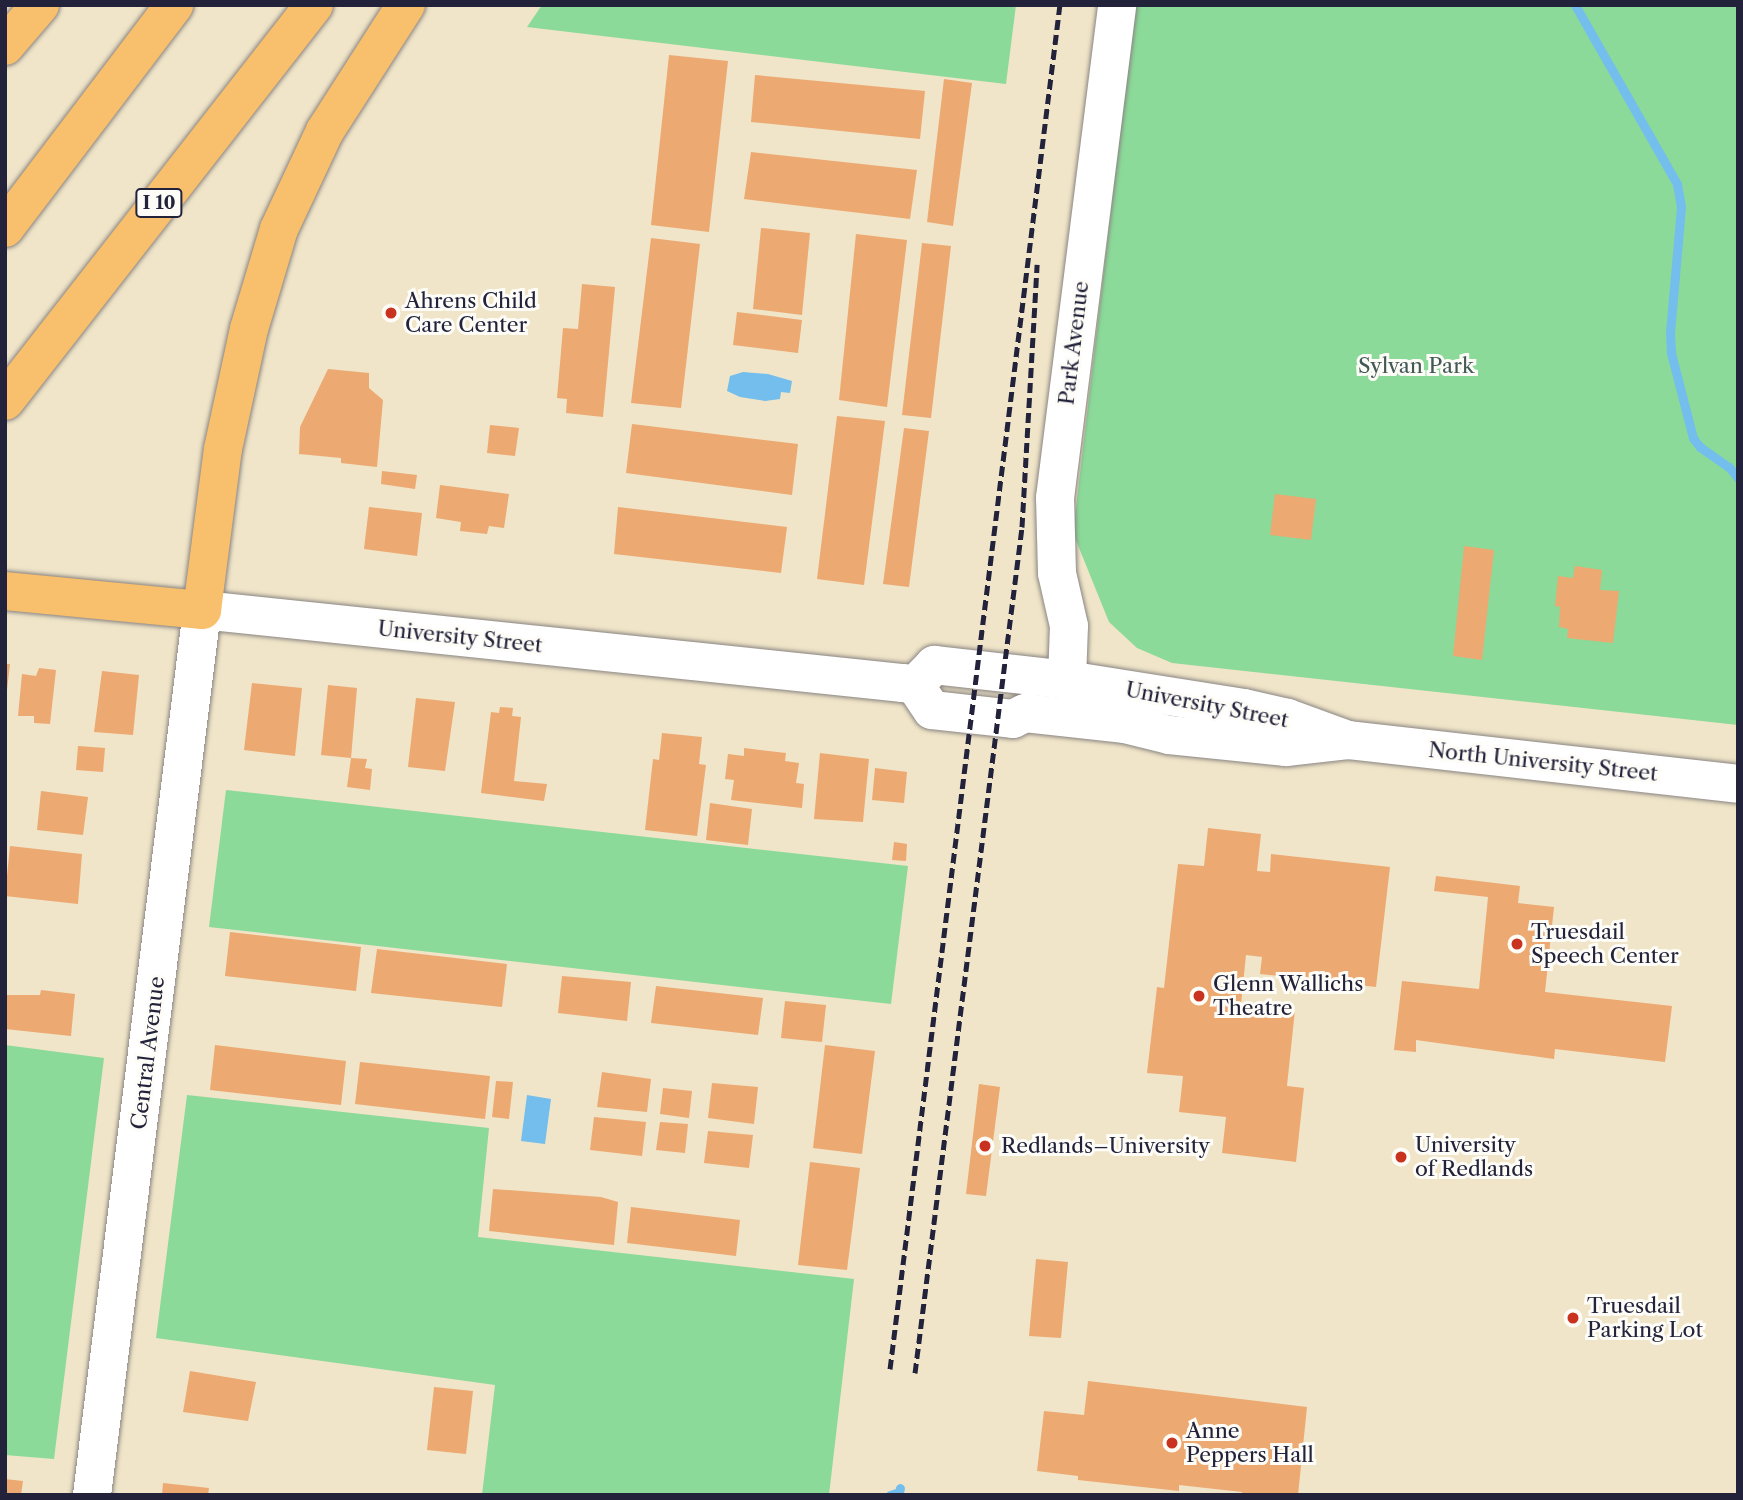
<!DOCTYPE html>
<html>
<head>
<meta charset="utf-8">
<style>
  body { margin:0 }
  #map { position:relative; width:1743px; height:1500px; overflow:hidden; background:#f0e5c8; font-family:"Libre Caslon Text",serif }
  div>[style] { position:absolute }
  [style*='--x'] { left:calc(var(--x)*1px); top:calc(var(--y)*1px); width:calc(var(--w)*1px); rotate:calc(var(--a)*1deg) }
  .green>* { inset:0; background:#8bda99 }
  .water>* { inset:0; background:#73beec }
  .stream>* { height:9px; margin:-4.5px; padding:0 4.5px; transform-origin:4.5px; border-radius:4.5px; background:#73beec }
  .building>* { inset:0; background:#eca971 }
  .roads { filter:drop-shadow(0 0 2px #898482) drop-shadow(0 0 2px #898482) }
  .minor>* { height:38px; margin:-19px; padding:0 19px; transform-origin:19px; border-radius:19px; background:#fff }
  .major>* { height:38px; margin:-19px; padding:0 19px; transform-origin:19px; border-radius:19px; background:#f8bf6c }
  .highway>* { height:38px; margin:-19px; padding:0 19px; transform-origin:19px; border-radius:19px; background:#f8bf6c }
  .rail>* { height:5px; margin-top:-2.5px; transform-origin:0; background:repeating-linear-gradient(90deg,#22223b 0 10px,transparent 0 15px) }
  .dots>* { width:19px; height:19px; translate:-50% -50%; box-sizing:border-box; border:4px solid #fdfcf7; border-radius:50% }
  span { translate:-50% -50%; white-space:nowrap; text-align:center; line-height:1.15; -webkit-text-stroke:6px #fdfcf7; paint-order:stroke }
  .shield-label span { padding:2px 5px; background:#fdfcf7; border:2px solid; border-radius:5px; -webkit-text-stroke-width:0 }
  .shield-label { font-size:19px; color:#22223b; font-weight:700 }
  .poi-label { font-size:21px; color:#22223b }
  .left { translate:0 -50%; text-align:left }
  .street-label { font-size:21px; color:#22223b }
  .park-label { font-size:21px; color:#425957 }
  .frame { position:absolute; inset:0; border:7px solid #22223b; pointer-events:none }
</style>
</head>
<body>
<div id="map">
  <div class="green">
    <i style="clip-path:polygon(542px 5px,1016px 5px,1006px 84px,527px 27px)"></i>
    <i style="clip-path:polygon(1135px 5px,1738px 5px,1738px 725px,1172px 663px,1137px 648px,1109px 622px,1073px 533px)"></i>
    <i style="clip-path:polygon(226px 790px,908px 866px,891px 1004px,209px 927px)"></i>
    <i style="clip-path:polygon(5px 1045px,104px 1058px,54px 1459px,5px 1455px)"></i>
    <i style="clip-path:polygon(187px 1095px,489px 1128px,478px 1237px,854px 1279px,829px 1495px,482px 1495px,495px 1385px,156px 1338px)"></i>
  </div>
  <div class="water">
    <i style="clip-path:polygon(743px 372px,768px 374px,792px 381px,790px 393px,781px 392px,780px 399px,765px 401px,740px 397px,727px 391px,730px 376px)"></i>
    <i style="clip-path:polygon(527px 1095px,551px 1099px,545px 1144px,521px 1141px)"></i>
  </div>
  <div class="stream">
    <i style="--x:1575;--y:5;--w:206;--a:60.3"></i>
    <i style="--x:1677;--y:184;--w:23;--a:80"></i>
    <i style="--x:1681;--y:207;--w:126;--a:95"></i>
    <i style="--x:1670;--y:333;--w:20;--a:87"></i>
    <i style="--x:1671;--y:353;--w:88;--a:75.5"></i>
    <i style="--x:1693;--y:438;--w:11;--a:52"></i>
    <i style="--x:1700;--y:447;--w:35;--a:35"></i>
    <i style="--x:1729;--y:467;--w:14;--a:51"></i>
    <i style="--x:890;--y:1495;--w:9;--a:-18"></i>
    <i style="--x:899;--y:1492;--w:4;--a:-76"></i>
  </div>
  <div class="building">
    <i style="clip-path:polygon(669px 55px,728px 61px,709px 232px,651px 225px)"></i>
    <i style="clip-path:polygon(755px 75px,925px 91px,920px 139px,751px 122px)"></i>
    <i style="clip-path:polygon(944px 79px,972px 83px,953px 226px,927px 222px)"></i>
    <i style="clip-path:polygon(751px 152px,917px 170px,910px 219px,744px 199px)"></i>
    <i style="clip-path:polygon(761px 228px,810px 233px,802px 315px,753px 309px)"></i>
    <i style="clip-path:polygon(856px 234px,907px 240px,887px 407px,839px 400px)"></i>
    <i style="clip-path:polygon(651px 238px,700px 244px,681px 408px,631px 403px)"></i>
    <i style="clip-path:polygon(922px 243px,951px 246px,931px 418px,902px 415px)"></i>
    <i style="clip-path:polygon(582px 284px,615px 287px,603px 417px,566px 413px,567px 399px,557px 398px,563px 328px,578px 329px)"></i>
    <i style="clip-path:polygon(737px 312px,802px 320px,798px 353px,733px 345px)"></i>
    <i style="clip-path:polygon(328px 369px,369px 373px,369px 388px,383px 400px,377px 467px,341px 463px,341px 458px,299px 454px,300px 427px)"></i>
    <i style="clip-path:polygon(837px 416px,885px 421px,864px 585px,817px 579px)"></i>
    <i style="clip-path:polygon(632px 424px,798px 444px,792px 495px,626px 473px)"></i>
    <i style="clip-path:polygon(490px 425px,519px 428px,515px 456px,487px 453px)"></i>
    <i style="clip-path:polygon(904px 428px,929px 431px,909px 587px,883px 584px)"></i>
    <i style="clip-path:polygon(382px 471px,417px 475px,415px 489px,381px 484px)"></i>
    <i style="clip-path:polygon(440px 485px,509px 494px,504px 528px,489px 526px,487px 534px,460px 531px,461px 522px,436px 518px)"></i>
    <i style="clip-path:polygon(1275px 494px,1316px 499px,1311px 540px,1270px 535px)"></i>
    <i style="clip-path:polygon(369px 507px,422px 513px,417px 556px,364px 549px)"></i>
    <i style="clip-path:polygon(618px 507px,787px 527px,781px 573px,614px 554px)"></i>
    <i style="clip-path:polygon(1464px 546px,1494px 550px,1482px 660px,1453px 656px)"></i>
    <i style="clip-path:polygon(1575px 566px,1602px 570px,1600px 590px,1619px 591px,1613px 643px,1567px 638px,1568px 629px,1559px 627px,1560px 607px,1555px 606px,1558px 576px,1573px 578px)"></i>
    <i style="clip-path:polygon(5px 664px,10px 664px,7px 690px,5px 690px)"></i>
    <i style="clip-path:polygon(39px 668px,56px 670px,50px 724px,34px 723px,34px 716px,18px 716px,22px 674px,36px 676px)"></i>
    <i style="clip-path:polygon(102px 671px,139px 675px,133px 735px,94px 732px)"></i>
    <i style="clip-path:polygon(252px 683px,302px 688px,295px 756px,244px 750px)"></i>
    <i style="clip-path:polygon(328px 685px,357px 688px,351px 758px,321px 755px)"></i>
    <i style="clip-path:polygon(416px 698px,455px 702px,445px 771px,408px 767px)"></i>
    <i style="clip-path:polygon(500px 707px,513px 708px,512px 716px,521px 717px,514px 781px,547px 784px,544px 801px,481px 793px,491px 712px,499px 713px)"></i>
    <i style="clip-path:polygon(662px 733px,702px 737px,699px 764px,706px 765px,697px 836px,645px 830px,653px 759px,659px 760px)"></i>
    <i style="clip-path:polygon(78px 746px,105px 748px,103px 772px,76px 770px)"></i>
    <i style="clip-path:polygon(744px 748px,786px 753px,785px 761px,799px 763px,796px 783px,804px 784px,802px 808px,731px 800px,734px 780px,725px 779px,728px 754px,744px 756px)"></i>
    <i style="clip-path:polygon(820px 753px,869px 759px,863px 822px,814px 819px)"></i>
    <i style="clip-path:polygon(351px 758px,367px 759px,365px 768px,372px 769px,370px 790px,347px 787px)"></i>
    <i style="clip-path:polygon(875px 768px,907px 772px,904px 803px,872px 800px)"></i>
    <i style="clip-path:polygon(41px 791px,88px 797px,83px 835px,37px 830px)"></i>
    <i style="clip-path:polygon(710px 803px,752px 809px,748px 845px,706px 840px)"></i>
    <i style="clip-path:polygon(1208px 828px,1261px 834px,1257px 871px,1270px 872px,1271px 854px,1390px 867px,1376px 987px,1260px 974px,1262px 957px,1246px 955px,1241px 1004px,1295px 1010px,1287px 1086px,1304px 1088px,1296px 1162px,1222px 1153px,1226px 1117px,1179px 1112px,1183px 1076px,1147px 1073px,1157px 987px,1164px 988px,1178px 864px,1204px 866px)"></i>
    <i style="clip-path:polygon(894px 842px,907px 844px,906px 861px,892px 860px)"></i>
    <i style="clip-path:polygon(10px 846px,82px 854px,78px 904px,5px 896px)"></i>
    <i style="clip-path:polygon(1436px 876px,1520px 886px,1518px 903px,1554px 907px,1545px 992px,1672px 1006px,1665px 1062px,1555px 1049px,1554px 1059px,1416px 1040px,1416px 1052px,1394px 1050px,1402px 981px,1479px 989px,1488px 897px,1434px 891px)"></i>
    <i style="clip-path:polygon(230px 932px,361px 947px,356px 991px,225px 976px)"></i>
    <i style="clip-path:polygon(377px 949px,507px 964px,502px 1007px,371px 993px)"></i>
    <i style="clip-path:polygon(562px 976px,631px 982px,627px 1021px,558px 1013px)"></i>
    <i style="clip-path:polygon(656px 986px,763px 998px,758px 1035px,651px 1023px)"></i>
    <i style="clip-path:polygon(41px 990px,75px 994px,71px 1036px,5px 1029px,5px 995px,40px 995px)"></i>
    <i style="clip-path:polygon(785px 1001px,826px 1005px,822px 1042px,781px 1038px)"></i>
    <i style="clip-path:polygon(215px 1045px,346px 1061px,341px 1105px,210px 1090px)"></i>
    <i style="clip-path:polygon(825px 1045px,875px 1051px,862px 1154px,813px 1148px)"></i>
    <i style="clip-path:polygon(360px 1062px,490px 1076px,485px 1119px,355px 1104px)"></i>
    <i style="clip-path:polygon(602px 1072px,651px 1079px,647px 1112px,597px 1107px)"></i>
    <i style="clip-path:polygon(496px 1081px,513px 1082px,509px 1119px,492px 1117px)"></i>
    <i style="clip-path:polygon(712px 1083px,758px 1087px,754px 1124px,708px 1118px)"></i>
    <i style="clip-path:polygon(979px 1084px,1000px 1087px,986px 1196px,966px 1194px)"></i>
    <i style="clip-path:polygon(663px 1088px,692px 1091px,689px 1118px,660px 1114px)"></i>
    <i style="clip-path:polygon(594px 1117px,646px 1122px,642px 1156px,590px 1150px)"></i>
    <i style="clip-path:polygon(660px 1122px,688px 1124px,685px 1153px,656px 1150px)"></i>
    <i style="clip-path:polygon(708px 1131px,753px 1135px,749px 1168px,704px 1163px)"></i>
    <i style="clip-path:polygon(810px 1162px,860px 1168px,847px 1270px,798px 1265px)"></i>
    <i style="clip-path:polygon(493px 1189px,601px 1197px,618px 1202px,614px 1245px,489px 1231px)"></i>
    <i style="clip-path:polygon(631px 1207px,740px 1220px,736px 1256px,627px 1243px)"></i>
    <i style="clip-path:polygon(1036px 1259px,1068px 1262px,1061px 1338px,1029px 1336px)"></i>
    <i style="clip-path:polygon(190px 1371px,256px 1382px,248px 1421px,183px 1412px)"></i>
    <i style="clip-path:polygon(1088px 1381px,1307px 1407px,1298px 1495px,1242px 1495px,1242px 1492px,1179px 1485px,1179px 1491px,1078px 1480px,1078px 1476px,1037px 1471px,1044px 1411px,1084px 1415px)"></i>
    <i style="clip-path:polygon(434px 1387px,473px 1391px,466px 1454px,427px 1450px)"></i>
    <i style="clip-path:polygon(5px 1479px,23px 1481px,21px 1495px,5px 1495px)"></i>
    <i style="clip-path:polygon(163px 1483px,209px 1488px,208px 1495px,162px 1495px)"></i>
  </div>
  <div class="roads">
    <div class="minor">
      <i style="--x:1067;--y:680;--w:54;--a:-87.9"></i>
      <i style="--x:1069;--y:626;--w:54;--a:-102.8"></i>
      <i style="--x:1057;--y:573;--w:75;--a:-91.5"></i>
      <i style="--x:1055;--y:498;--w:497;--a:-82.8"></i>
      <i style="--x:915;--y:685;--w:28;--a:-46"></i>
      <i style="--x:934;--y:665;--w:134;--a:6.4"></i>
      <i style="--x:1067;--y:680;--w:179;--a:9"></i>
      <i style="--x:1244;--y:708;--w:45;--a:12.8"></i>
      <i style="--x:1288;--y:718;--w:64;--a:20.1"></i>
      <i style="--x:1348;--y:740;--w:392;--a:6.4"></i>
      <i style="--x:92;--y:1495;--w:892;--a:-82.91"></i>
      <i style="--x:202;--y:610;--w:705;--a:5.95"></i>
      <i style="--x:903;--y:683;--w:12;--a:9"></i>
      <i style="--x:915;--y:685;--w:30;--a:56"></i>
      <i style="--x:932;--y:710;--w:81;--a:6.3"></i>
      <i style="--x:1013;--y:719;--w:13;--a:-27"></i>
      <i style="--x:1025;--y:713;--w:101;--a:6.3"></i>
      <i style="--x:1125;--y:724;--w:45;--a:14"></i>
      <i style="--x:1169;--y:735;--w:118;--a:5.9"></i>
      <i style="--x:1286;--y:747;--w:62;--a:-6.4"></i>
    </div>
    <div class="major">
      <i style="--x:5;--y:591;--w:198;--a:5.5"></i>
    </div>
    <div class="highway">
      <i style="--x:5;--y:46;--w:54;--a:-49.5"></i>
      <i style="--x:5;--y:228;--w:280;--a:-52.8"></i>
      <i style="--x:5;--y:401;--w:502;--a:-52.03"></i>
      <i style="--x:202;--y:610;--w:162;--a:-82.6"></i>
      <i style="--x:223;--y:449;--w:123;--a:-77.8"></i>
      <i style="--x:249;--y:329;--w:104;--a:-73.3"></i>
      <i style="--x:279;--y:229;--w:108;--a:-64.9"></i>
      <i style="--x:325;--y:131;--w:150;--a:-57.3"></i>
    </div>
  </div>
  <div class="rail">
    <i style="--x:890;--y:1369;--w:1375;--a:-82.9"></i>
    <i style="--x:915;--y:1373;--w:853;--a:-82.79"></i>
    <i style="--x:1022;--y:527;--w:263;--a:-86.7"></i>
  </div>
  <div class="dots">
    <i style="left:391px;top:313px;background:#c8321e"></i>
    <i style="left:1517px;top:944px;background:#c8321e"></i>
    <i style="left:1199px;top:996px;background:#c8321e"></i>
    <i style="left:985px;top:1146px;background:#c8321e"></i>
    <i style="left:1401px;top:1157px;background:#c8321e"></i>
    <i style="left:1573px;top:1318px;background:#c8321e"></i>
    <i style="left:1172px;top:1443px;background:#c8321e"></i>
  </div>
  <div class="shield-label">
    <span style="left:159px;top:203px">I 10</span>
  </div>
  <div class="poi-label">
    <span class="left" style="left:405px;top:313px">Ahrens Child<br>Care Center</span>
    <span class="left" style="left:1531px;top:944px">Truesdail<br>Speech Center</span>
    <span class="left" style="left:1213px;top:996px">Glenn Wallichs<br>Theatre</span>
    <span class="left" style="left:1415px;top:1157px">University<br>of Redlands</span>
    <span class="left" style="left:1001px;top:1146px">Redlands–University</span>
    <span class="left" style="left:1587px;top:1318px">Truesdail<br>Parking Lot</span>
    <span class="left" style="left:1186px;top:1443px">Anne<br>Peppers Hall</span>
  </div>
  <div class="street-label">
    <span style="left:1074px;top:343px;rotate:-83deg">Park Avenue</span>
    <span style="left:460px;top:637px;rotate:6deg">University Street</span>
    <span style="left:1207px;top:705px;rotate:11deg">University Street</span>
    <span style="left:1543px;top:762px;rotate:6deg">North University Street</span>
    <span style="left:148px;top:1053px;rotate:-83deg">Central Avenue</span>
  </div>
  <div class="park-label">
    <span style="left:1416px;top:366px">Sylvan Park</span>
  </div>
  <div class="frame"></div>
</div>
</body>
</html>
